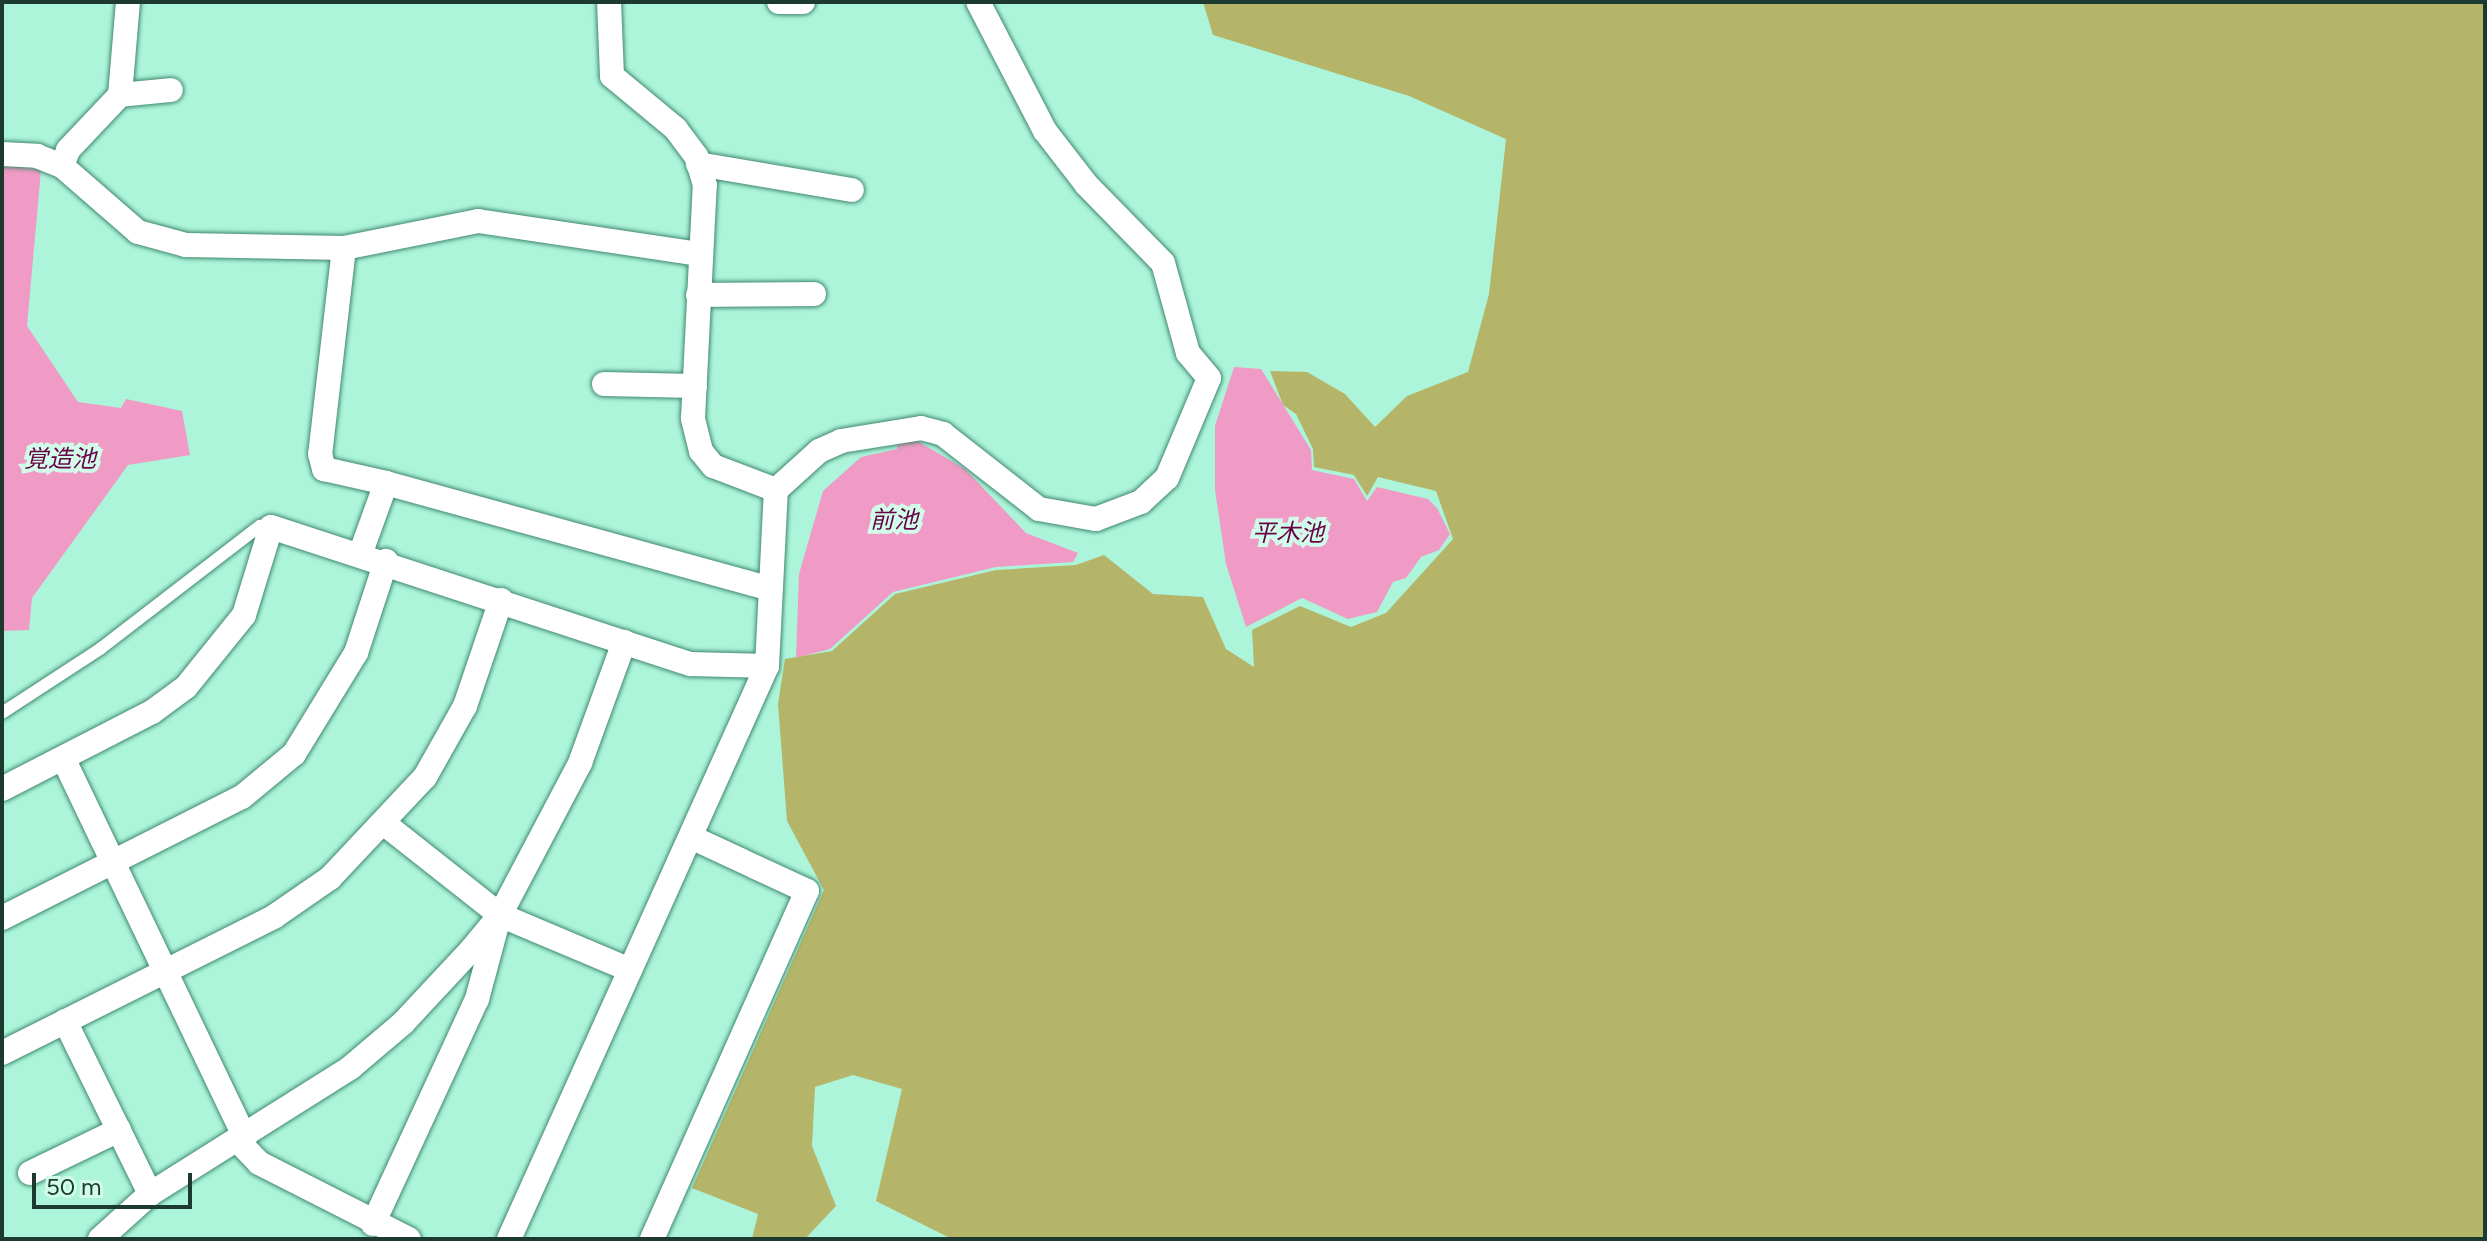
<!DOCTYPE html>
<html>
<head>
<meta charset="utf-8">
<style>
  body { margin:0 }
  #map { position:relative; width:2487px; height:1241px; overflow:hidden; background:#acf5da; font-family:Figtree,"Noto Sans JP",sans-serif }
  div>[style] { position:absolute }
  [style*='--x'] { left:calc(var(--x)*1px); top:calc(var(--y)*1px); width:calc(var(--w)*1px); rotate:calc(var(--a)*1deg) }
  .green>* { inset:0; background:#b5b569 }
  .water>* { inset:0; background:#f09bc5 }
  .roads { filter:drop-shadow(0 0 2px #418870) drop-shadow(0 0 2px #418870) }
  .lane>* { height:12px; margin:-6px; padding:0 6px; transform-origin:6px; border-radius:6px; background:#fff }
  .street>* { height:24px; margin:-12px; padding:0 12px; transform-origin:12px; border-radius:12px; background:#fff }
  span { translate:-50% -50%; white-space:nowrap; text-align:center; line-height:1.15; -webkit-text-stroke:8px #d1fcea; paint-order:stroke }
  .water-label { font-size:24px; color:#6a0145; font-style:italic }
  .frame { position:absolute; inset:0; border:4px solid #1c3a2f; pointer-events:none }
  .scale { position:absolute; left:32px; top:1173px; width:160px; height:36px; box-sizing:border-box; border:4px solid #1c3a2f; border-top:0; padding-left:10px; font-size:24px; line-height:28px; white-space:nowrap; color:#1c3a2f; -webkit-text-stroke:6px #d1fcea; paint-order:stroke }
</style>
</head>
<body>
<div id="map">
  <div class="green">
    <i style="clip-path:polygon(1203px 2px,2485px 2px,2485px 1239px,952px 1239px,876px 1201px,902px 1089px,853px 1075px,815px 1087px,812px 1146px,836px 1206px,805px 1239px,752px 1239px,758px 1214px,692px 1188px,824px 890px,787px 821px,778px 704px,785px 659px,832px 651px,895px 594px,996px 570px,1076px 565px,1104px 555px,1153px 594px,1203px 597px,1226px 649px,1254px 667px,1252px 630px,1300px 606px,1351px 627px,1386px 613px,1453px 539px,1436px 491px,1378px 477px,1367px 496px,1354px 475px,1314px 467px,1313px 449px,1296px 414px,1283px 405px,1270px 371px,1307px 372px,1345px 394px,1375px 427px,1407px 396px,1468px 372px,1489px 294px,1506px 139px,1409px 96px,1213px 35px)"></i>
  </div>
  <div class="water">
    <i style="clip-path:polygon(9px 165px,41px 170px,27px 326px,78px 402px,121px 408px,126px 399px,182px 411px,190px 455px,128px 465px,32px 598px,29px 630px,2px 631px,2px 167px)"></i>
    <i style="clip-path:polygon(1234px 367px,1261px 369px,1311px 450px,1312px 470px,1354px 479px,1367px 501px,1377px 487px,1428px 499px,1437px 508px,1450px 534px,1439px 550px,1421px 557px,1406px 578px,1393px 582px,1377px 612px,1348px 619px,1302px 598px,1246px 627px,1226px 564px,1215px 490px,1215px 426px)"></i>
    <i style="clip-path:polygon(898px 437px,914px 439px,965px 469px,1026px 533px,1078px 553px,1073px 562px,996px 567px,893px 592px,830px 649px,796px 658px,799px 574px,823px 491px,861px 457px,897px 449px)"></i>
  </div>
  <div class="roads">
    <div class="lane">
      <i style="--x:2;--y:713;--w:117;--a:-33.1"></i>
      <i style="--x:100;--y:649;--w:202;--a:-37.6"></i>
      <i style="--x:260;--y:526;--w:11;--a:5"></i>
    </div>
    <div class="street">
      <i style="--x:779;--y:2;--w:24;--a:0"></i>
      <i style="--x:120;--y:95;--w:51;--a:-5.6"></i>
      <i style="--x:2;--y:154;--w:35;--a:3"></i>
      <i style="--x:37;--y:156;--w:27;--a:22"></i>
      <i style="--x:62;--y:166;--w:101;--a:41"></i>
      <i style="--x:138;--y:232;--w:50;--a:15.2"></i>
      <i style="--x:186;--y:245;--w:158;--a:1.1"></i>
      <i style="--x:344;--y:248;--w:137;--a:-11.4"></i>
      <i style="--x:478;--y:221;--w:223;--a:8.5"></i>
      <i style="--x:698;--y:164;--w:156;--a:9.6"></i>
      <i style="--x:62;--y:166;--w:17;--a:-69"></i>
      <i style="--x:68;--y:150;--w:76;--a:-46.6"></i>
      <i style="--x:120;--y:95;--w:93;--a:-85.1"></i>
      <i style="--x:344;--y:248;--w:207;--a:96.6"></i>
      <i style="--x:320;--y:454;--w:16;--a:75"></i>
      <i style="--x:324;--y:469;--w:64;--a:12.7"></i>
      <i style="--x:386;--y:483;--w:77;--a:109.9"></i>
      <i style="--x:698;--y:295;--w:116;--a:-0.5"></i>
      <i style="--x:604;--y:384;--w:91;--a:1.3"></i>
      <i style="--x:386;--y:483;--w:399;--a:15.4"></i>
      <i style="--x:776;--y:490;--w:58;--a:-42.2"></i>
      <i style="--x:819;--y:451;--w:24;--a:-24"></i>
      <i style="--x:841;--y:441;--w:81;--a:-9.2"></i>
      <i style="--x:921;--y:428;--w:23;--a:15"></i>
      <i style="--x:943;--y:434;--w:122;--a:38"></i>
      <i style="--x:1039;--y:509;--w:58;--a:10"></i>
      <i style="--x:1096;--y:519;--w:48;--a:-20.7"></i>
      <i style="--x:1141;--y:502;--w:35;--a:-43"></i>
      <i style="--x:1167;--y:478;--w:108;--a:-67.2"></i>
      <i style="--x:1209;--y:378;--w:33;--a:-130"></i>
      <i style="--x:1188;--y:353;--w:93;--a:-105.5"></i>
      <i style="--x:1163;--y:263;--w:110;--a:-134.3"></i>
      <i style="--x:1086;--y:184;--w:67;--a:-127.7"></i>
      <i style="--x:1045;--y:131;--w:145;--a:-117.4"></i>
      <i style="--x:64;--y:760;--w:419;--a:64.4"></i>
      <i style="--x:2;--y:789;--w:169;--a:-27.2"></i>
      <i style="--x:152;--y:712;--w:42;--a:-36.3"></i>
      <i style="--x:186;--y:687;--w:92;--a:-51.1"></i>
      <i style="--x:244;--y:615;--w:92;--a:-72.9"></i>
      <i style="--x:271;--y:527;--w:442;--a:18.1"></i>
      <i style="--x:691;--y:664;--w:76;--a:1.5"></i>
      <i style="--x:386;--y:825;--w:145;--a:38.3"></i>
      <i style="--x:500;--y:915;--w:141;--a:22.9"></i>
      <i style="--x:2;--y:918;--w:269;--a:-26.8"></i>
      <i style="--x:242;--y:797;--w:67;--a:-39.6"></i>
      <i style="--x:294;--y:754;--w:119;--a:-58.5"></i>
      <i style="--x:356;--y:653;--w:97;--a:-71.9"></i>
      <i style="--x:65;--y:1021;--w:193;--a:63.8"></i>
      <i style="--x:2;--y:1053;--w:305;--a:-26.6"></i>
      <i style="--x:275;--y:916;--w:67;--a:-34.6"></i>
      <i style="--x:330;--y:878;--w:139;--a:-46.8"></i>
      <i style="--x:425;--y:777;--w:81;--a:-60.6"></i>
      <i style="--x:465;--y:706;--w:112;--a:-71.2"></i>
      <i style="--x:239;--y:1142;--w:29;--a:46"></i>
      <i style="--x:259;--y:1163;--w:168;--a:26.9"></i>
      <i style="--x:30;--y:1173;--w:99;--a:-25.8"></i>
      <i style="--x:373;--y:1224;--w:248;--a:-65.2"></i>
      <i style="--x:477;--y:999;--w:77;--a:-74.9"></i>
      <i style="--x:100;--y:1239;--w:67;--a:-42"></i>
      <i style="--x:150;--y:1194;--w:236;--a:-32.2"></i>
      <i style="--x:350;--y:1068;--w:70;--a:-40.3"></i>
      <i style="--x:403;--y:1023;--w:101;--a:-47"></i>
      <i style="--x:472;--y:949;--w:44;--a:-50.5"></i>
      <i style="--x:500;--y:915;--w:172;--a:-62.2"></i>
      <i style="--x:580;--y:763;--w:129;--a:-70"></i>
      <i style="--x:509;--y:1239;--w:628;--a:-65.76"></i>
      <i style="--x:767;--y:666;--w:176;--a:-87.1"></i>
      <i style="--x:776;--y:490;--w:67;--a:-159.1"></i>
      <i style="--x:713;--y:466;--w:19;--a:-129"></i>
      <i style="--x:701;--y:451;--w:34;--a:-104"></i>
      <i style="--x:693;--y:418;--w:233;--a:-87.1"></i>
      <i style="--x:705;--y:185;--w:30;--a:-107"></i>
      <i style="--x:696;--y:156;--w:34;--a:-127"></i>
      <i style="--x:676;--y:129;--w:83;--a:-140.4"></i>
      <i style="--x:612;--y:76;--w:74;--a:-92.3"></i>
      <i style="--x:652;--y:1239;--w:381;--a:-66"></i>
      <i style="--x:807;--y:891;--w:126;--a:-155.1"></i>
    </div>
  </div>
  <div class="water-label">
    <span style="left:60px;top:459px">覚造池</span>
    <span style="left:894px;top:520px">前池</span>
    <span style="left:1288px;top:533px">平木池</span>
  </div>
  <div class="frame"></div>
  <div class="scale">50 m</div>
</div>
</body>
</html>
